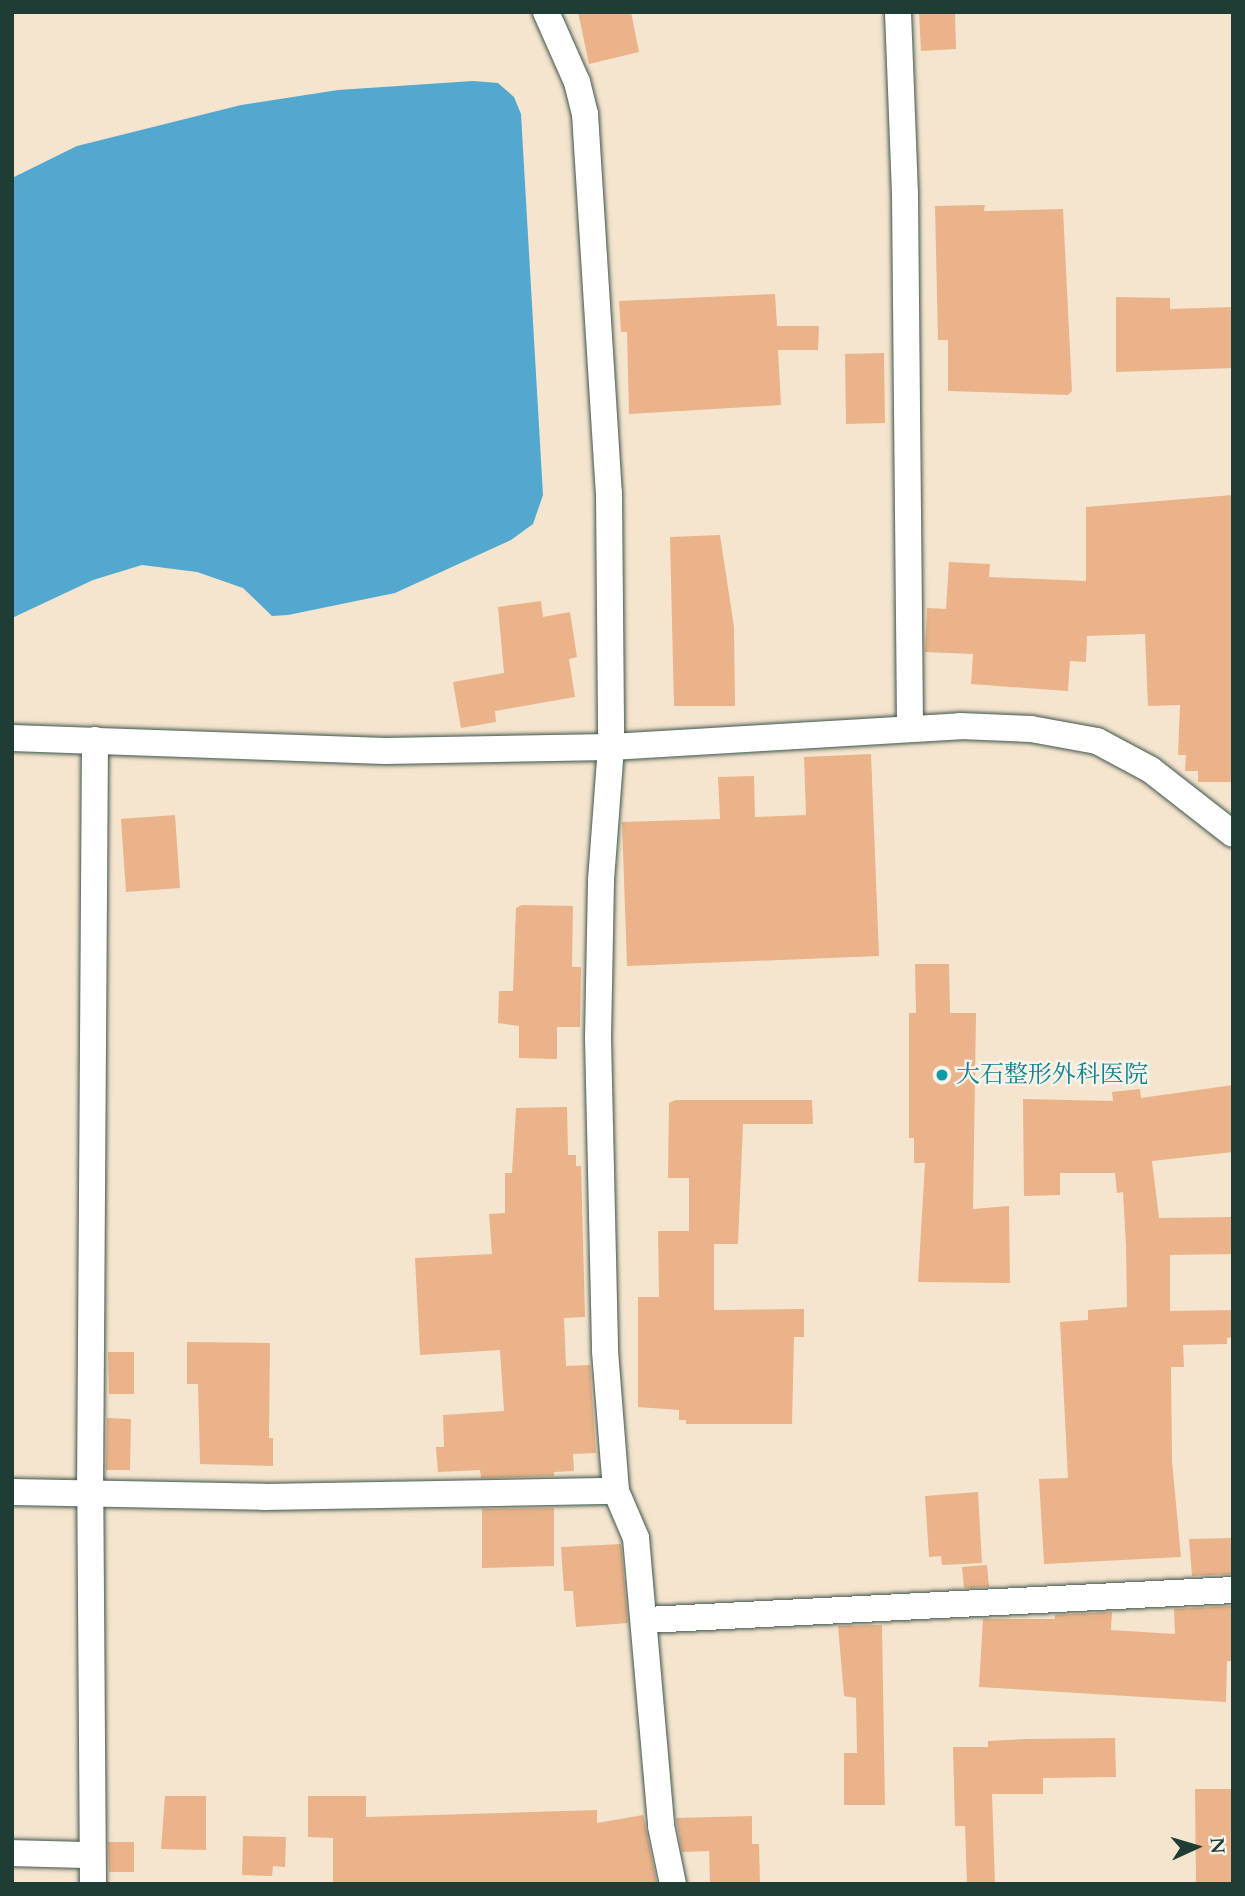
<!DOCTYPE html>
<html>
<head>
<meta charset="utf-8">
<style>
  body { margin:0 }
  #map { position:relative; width:1245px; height:1896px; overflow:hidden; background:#f5e5cf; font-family:Cardo,"Noto Serif JP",serif }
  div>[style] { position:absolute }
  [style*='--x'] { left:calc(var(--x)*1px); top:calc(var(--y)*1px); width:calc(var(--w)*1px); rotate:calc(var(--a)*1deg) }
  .water>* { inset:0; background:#52a8cf }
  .building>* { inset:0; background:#eab389 }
  .roads { filter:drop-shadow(0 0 2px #3f564b) drop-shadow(0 0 2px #3f564b) }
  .street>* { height:26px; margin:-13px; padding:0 13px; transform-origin:13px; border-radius:13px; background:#fff }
  .dots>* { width:19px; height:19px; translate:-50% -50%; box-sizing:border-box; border:4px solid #f7f3e8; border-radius:50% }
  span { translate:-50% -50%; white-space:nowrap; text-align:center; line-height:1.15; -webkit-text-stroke:5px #f7f3e8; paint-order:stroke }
  .culture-label { font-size:24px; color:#0d838f }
  .left { translate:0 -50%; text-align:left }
  .frame { position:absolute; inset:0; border:14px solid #1f3d34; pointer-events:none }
  .north { position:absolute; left:1161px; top:1812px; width:70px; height:70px; -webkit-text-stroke:5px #f7f3e8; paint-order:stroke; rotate:86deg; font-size:19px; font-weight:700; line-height:28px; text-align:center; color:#1f3d34 }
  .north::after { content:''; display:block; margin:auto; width:24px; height:32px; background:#1f3d34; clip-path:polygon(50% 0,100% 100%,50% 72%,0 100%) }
</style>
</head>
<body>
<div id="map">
  <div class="water">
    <i style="clip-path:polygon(473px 81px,498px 83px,514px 97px,521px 114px,543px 495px,533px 524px,511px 540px,395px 593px,288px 615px,272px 616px,243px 588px,197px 572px,142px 565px,93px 580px,12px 618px,12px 178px,77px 146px,241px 105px,338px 90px)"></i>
  </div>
  <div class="building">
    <i style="clip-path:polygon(578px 12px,631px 12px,639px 52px,589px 64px)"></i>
    <i style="clip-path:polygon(919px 12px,955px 12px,956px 49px,921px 51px)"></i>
    <i style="clip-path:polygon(985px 205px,984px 211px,1063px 209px,1072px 391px,1068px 395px,948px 391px,948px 340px,938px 340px,935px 206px)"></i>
    <i style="clip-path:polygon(775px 294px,777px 326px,819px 326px,818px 350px,778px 350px,781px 405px,629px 414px,627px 332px,621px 332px,619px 301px)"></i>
    <i style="clip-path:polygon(1116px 297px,1170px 298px,1170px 309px,1233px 307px,1233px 368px,1116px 372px)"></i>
    <i style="clip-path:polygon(884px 353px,885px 423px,846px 424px,845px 354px)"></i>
    <i style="clip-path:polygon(1233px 495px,1233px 782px,1198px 782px,1198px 771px,1185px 771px,1186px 755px,1178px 755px,1180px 705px,1148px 706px,1145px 634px,1087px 636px,1086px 662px,1070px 661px,1068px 691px,971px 684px,973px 654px,925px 652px,927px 608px,946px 609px,949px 562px,990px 564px,989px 577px,1086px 581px,1086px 507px)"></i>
    <i style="clip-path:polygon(720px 535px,734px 627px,735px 706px,674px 706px,670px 537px)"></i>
    <i style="clip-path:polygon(541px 601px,543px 617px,570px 612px,577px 657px,569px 659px,575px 697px,495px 711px,496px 722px,461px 728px,453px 682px,504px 673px,498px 607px)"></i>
    <i style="clip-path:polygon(871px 754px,879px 956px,627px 966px,622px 822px,720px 819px,718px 777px,754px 776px,755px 817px,806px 815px,804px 757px)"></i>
    <i style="clip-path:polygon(175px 815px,180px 888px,126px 892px,121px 819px)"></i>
    <i style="clip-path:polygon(522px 905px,573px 906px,572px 967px,581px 967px,580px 1027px,557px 1027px,557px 1059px,519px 1058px,519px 1026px,498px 1023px,499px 991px,513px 991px,516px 908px)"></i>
    <i style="clip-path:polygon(915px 964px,949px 964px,950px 1013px,976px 1013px,973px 1209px,1009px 1206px,1010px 1283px,918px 1282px,925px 1163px,914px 1163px,914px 1138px,909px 1138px,909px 1013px,916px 1013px)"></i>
    <i style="clip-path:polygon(1233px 1085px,1233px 1152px,1152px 1161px,1159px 1218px,1233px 1217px,1233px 1254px,1170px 1255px,1170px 1311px,1233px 1310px,1233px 1337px,1227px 1338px,1227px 1344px,1183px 1345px,1184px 1367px,1171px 1367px,1172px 1461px,1181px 1557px,1044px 1564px,1039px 1479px,1068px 1478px,1060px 1322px,1088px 1320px,1088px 1310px,1127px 1307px,1126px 1246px,1123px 1192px,1117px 1193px,1115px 1173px,1060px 1173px,1060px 1195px,1024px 1196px,1023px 1099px,1113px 1101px,1112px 1092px,1140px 1089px,1141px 1098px)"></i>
    <i style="clip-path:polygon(675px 1100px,812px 1100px,813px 1124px,743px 1124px,738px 1244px,714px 1244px,714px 1310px,804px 1309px,804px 1337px,794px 1337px,792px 1424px,686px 1424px,686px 1420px,679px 1420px,679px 1410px,638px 1407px,638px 1297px,659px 1297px,658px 1231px,689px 1231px,689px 1178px,668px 1178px,669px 1103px)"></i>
    <i style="clip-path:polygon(567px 1107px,568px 1155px,576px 1155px,576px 1166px,581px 1166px,585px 1317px,564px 1318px,566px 1366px,590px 1365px,596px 1453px,573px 1454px,574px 1471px,554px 1472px,554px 1476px,481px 1478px,480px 1470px,438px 1472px,436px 1447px,444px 1447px,443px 1415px,504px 1411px,500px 1350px,420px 1355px,415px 1258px,492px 1254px,489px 1214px,505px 1213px,505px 1173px,512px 1173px,516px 1108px)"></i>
    <i style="clip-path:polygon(187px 1342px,270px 1343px,269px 1438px,273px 1438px,273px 1466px,200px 1464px,198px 1384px,187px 1384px)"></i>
    <i style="clip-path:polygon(108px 1352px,134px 1352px,134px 1394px,109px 1394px)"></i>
    <i style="clip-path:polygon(107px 1418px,131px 1419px,130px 1470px,106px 1470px)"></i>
    <i style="clip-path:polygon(978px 1492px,982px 1563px,942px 1565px,941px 1556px,929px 1557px,925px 1496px)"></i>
    <i style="clip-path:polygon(554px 1508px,554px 1566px,482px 1568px,482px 1509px)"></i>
    <i style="clip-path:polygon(1233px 1538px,1233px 1574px,1192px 1576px,1189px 1539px)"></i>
    <i style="clip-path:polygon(621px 1544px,628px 1623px,576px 1627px,573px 1591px,564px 1591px,561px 1547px)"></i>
    <i style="clip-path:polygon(987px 1565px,989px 1587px,964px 1588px,962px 1567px)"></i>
    <i style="clip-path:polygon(1233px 1606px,1233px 1661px,1227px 1661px,1226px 1702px,979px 1687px,983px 1619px,1055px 1619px,1055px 1615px,1112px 1612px,1111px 1630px,1175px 1634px,1174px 1609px)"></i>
    <i style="clip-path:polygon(882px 1625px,885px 1805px,844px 1805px,844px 1753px,857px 1753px,856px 1698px,844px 1696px,838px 1626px)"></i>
    <i style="clip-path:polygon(1115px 1738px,1116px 1777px,1043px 1778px,1043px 1794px,992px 1794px,995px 1884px,967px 1884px,965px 1826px,955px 1826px,953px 1747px,988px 1747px,988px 1741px,1026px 1739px)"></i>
    <i style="clip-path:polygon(1195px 1789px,1233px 1789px,1233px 1884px,1196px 1884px)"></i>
    <i style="clip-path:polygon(165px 1796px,206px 1796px,206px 1850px,161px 1849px)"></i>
    <i style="clip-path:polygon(308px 1796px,366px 1796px,366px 1817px,597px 1810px,597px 1823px,643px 1815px,657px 1884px,333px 1884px,333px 1838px,308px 1837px)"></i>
    <i style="clip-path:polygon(752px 1816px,752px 1844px,759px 1844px,760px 1884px,710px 1884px,709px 1851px,682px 1852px,676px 1818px)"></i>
    <i style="clip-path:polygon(243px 1836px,286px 1837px,285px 1867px,273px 1866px,272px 1876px,242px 1875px)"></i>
    <i style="clip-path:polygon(108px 1842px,134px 1842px,134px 1872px,109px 1872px)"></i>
  </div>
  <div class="roads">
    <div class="street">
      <i style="--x:546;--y:12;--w:77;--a:66.1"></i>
      <i style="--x:577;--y:82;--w:33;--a:76"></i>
      <i style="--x:585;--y:114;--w:380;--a:86.4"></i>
      <i style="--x:609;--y:493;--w:254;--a:89.5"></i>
      <i style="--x:611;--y:747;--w:134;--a:94.3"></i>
      <i style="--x:601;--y:881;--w:157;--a:91.1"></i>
      <i style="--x:598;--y:1038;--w:313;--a:88.7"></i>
      <i style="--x:605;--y:1351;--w:140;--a:85.5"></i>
      <i style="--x:616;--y:1491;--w:51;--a:66.9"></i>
      <i style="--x:636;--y:1538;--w:289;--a:85"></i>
      <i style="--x:661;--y:1826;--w:59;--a:78.3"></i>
      <i style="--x:898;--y:12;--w:182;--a:87.8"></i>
      <i style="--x:905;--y:194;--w:535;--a:89.46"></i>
      <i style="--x:12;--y:738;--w:373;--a:2"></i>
      <i style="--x:385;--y:751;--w:226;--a:-1"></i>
      <i style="--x:611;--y:747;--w:350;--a:-3.4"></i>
      <i style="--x:960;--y:726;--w:71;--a:2.4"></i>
      <i style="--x:1031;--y:729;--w:67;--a:10.3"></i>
      <i style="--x:1097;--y:741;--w:61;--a:28.2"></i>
      <i style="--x:1151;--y:770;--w:104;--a:38"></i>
      <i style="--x:12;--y:1492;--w:252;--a:1.1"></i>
      <i style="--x:264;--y:1497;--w:352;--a:-1"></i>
      <i style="--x:647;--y:1620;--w:587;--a:-2.93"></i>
      <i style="--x:12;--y:1853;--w:79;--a:1.5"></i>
      <i style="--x:93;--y:1884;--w:390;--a:-90.4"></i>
      <i style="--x:90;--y:1494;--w:754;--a:-89.62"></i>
    </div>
  </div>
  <div class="dots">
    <i style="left:942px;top:1075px;background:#0f9aa8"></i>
  </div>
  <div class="culture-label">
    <span class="left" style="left:956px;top:1075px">大石整形外科医院</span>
  </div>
  <div class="frame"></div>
  <div class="north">N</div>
</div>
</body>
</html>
